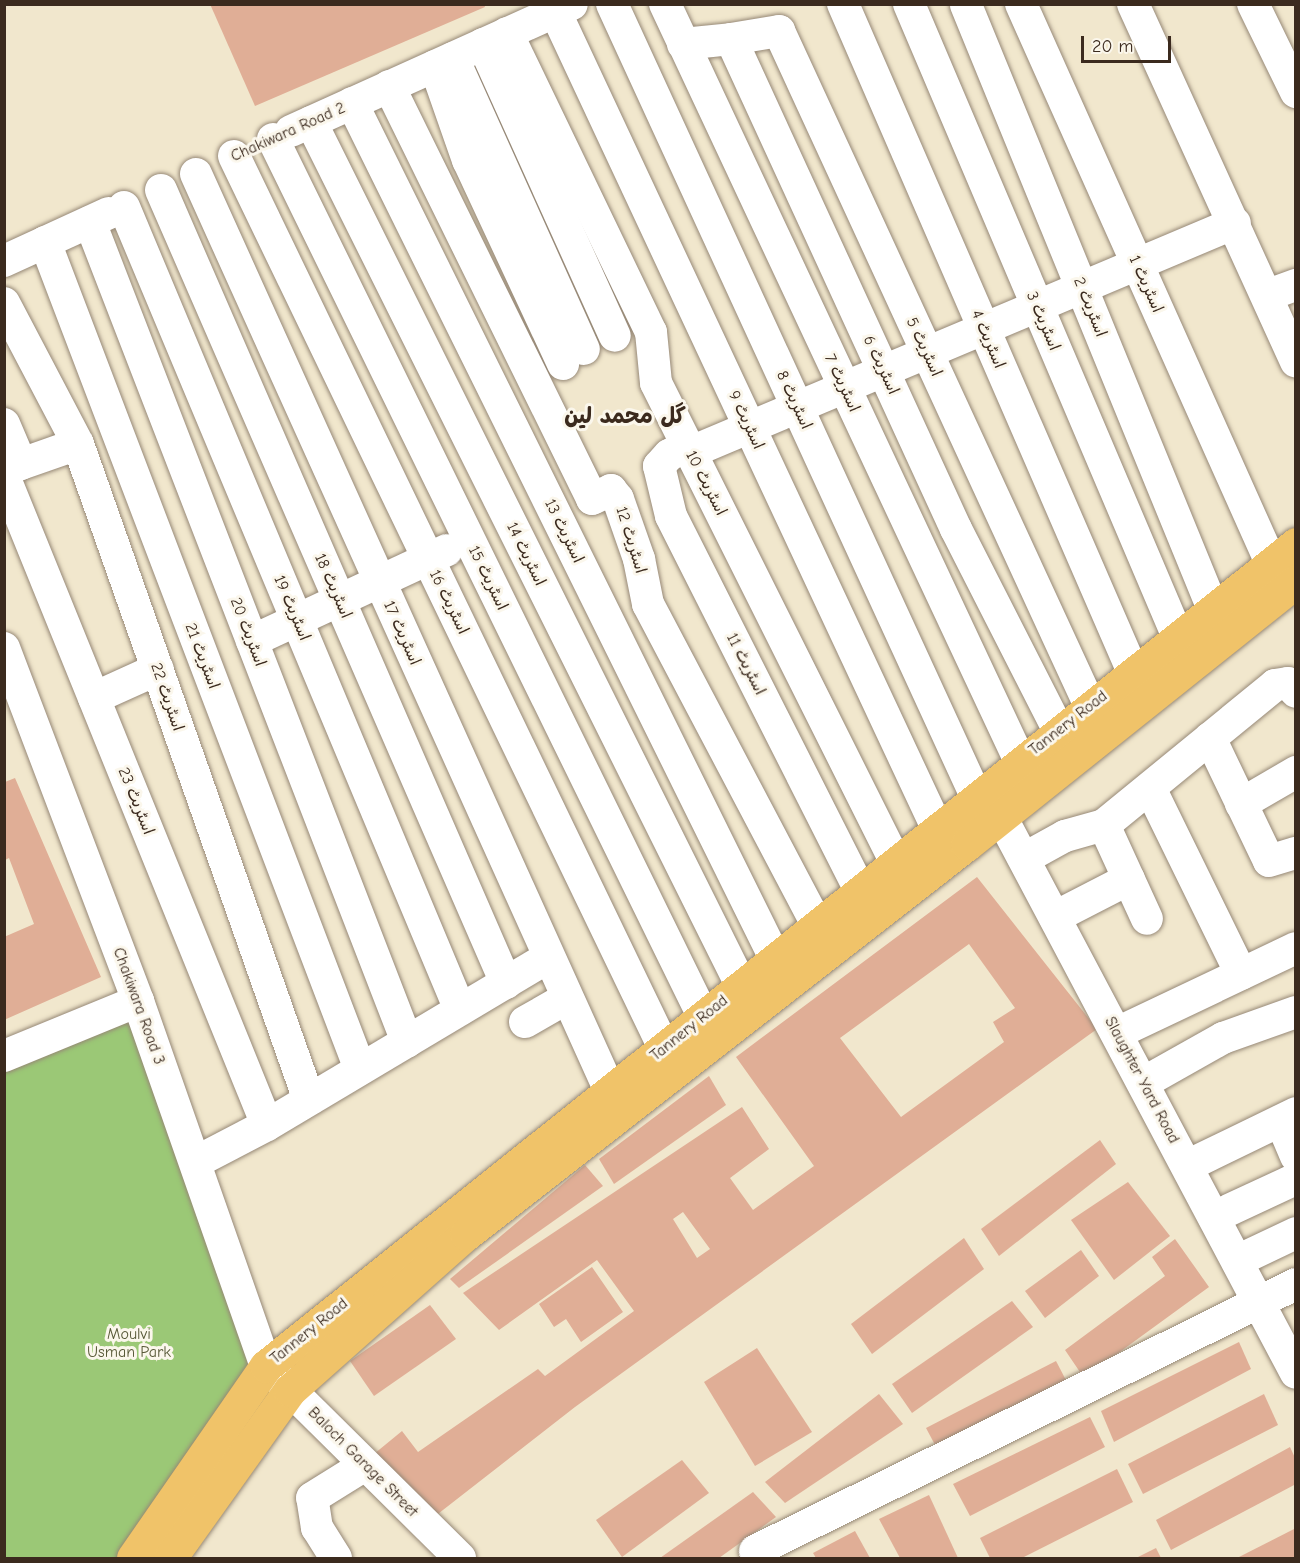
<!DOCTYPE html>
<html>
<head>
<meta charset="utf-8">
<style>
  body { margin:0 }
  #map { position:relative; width:1300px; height:1563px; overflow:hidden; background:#f1e7cd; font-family:"Comic Neue","Playpen Sans Arabic",sans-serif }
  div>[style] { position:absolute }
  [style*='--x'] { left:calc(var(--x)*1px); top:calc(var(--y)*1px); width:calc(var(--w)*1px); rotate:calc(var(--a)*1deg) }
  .green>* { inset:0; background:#9bc876 }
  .building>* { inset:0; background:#e0ae96 }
  .roads { filter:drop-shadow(0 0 2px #968876) drop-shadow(0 0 2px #968876) }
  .minor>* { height:32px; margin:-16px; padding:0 16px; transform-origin:16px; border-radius:16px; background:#fff }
  .major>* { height:33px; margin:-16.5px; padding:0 16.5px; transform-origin:16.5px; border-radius:16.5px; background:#f0c369 }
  span { translate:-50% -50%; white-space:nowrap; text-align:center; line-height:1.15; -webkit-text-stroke:6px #fbf7ec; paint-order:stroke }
  .street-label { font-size:16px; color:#3b2a1e }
  .park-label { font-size:16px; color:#585938 }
  .district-label { font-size:22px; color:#3b2a1e; font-weight:700 }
  .frame { position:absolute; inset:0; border:6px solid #3b2a1e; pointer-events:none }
  .scale { position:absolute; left:1081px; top:36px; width:90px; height:27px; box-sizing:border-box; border:3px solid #3b2a1e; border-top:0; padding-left:8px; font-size:18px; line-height:21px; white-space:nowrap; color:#3b2a1e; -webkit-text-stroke:4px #fbf7ec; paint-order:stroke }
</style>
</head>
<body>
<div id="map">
  <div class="green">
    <i style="clip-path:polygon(138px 1001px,266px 1366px,133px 1558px,5px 1558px,5px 1056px)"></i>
  </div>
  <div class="building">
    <i style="clip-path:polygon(210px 4px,484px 4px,485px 7px,255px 106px)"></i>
    <i style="clip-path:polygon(15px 778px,101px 977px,4px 1020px,4px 937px,34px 924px,9px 858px,5px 860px,5px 782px)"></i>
    <i style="clip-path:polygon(evenodd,977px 877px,1097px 1029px,575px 1407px,425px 1524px,374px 1454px,402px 1431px,418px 1452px,538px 1369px,545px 1376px,634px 1311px,597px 1260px,499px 1330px,463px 1293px,742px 1107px,769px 1149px,730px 1178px,753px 1210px,814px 1166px,736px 1057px,977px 877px,969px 944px,1015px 1008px,993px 1022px,1004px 1042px,901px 1117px,840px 1038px,969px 944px,977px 877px,683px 1212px,710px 1249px,697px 1258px,673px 1219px,683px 1212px)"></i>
    <i style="clip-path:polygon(709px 1076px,726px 1105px,614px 1184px,599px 1159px)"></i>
    <i style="clip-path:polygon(1100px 1140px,1116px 1164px,999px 1256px,981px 1229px)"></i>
    <i style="clip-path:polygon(585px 1165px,603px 1186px,459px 1288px,450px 1279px)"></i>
    <i style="clip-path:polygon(1128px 1182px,1170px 1236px,1114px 1280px,1071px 1220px)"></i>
    <i style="clip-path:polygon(964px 1238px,984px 1269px,872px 1354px,851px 1324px)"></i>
    <i style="clip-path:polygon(1175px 1239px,1209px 1287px,1084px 1378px,1065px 1350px,1165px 1276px,1152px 1257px)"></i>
    <i style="clip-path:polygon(1081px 1250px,1099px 1276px,1045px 1318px,1025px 1291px)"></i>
    <i style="clip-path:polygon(592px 1267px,623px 1312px,581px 1342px,566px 1319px,554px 1327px,539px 1304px)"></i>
    <i style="clip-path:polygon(1012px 1301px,1033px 1327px,912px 1413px,892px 1384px)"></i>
    <i style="clip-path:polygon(430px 1305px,456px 1339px,374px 1396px,350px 1361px)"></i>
    <i style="clip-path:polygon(1239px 1342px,1251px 1369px,1114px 1442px,1101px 1411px)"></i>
    <i style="clip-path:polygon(757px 1348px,812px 1432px,755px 1466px,704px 1382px)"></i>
    <i style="clip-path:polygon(1056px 1361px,1069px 1386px,941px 1456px,926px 1428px)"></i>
    <i style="clip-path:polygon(879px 1394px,903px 1424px,785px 1503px,765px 1482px)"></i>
    <i style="clip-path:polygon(1264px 1394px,1278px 1425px,1143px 1494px,1128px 1464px)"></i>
    <i style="clip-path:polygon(1090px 1417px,1105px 1447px,970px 1516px,953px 1484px)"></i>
    <i style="clip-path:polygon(1290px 1447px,1296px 1460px,1296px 1484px,1171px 1550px,1156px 1520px)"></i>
    <i style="clip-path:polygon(682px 1460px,709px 1493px,622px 1557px,596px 1520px)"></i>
    <i style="clip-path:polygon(1117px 1469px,1133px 1502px,1022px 1558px,990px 1558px,980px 1538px)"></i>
    <i style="clip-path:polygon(753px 1492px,776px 1517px,719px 1558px,660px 1558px)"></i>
    <i style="clip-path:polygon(929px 1495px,958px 1558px,900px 1558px,879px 1519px)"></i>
    <i style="clip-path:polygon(1296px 1528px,1296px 1558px,1237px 1558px)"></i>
    <i style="clip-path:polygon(855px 1531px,870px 1558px,816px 1558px,813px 1553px)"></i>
    <i style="clip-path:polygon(1156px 1548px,1161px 1558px,1136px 1558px)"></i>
  </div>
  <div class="roads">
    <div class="minor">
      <i style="--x:612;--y:4;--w:872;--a:65.32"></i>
      <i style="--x:665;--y:4;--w:836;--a:64.88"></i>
      <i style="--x:843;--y:4;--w:728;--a:66.53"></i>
      <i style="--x:909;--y:4;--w:688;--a:66.98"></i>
      <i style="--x:1021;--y:4;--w:612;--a:65.9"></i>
      <i style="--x:1133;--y:4;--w:393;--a:65.5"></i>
      <i style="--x:1253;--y:4;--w:98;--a:64"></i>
      <i style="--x:966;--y:5;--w:653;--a:67.76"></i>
      <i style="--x:555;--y:11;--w:902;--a:64.94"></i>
      <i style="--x:507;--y:33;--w:332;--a:64.3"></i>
      <i style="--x:651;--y:332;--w:51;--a:84.4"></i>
      <i style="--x:656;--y:383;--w:534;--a:63.43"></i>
      <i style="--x:731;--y:39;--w:49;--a:-9.5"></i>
      <i style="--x:779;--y:31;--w:743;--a:65.26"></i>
      <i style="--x:483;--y:44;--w:320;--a:65.7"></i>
      <i style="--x:683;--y:44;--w:48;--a:-5.9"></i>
      <i style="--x:731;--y:39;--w:539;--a:65.34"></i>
      <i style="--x:956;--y:529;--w:227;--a:63"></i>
      <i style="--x:453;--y:58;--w:319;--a:65.8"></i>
      <i style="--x:435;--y:66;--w:100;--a:70.7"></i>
      <i style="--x:468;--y:160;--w:225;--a:65"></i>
      <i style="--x:389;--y:86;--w:460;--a:63.8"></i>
      <i style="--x:592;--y:499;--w:21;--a:-25"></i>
      <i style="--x:611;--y:490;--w:11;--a:52"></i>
      <i style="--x:618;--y:499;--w:64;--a:70.7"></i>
      <i style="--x:639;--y:559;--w:46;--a:78.7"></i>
      <i style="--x:648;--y:604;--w:362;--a:62.2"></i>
      <i style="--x:352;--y:103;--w:954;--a:63.68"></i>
      <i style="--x:311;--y:122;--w:964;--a:63.51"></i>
      <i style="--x:291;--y:131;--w:308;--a:-24.3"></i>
      <i style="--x:273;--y:139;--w:977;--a:63.88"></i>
      <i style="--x:234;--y:156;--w:990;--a:64.26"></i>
      <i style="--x:196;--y:174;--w:1006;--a:65.7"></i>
      <i style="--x:161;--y:190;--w:865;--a:66.49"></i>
      <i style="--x:124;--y:207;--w:870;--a:67.29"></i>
      <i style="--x:90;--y:222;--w:879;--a:68.86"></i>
      <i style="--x:45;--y:242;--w:885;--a:69.15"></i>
      <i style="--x:4;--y:261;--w:115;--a:-24.6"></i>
      <i style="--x:1268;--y:295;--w:30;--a:-20"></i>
      <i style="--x:4;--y:303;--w:159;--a:62.3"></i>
      <i style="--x:78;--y:444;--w:695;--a:70.6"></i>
      <i style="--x:4;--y:424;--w:43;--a:67"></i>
      <i style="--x:21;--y:464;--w:18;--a:158"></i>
      <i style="--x:688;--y:445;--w:21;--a:152"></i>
      <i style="--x:669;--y:455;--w:15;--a:132"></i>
      <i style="--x:659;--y:466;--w:51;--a:76.5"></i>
      <i style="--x:671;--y:516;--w:419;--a:63.2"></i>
      <i style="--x:691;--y:452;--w:590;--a:-22.83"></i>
      <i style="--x:21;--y:464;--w:60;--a:-19.3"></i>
      <i style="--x:4;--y:476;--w:700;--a:67.94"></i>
      <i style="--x:252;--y:641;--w:215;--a:-25"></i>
      <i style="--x:4;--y:648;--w:378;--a:69.2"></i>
      <i style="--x:138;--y:1001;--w:387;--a:70.7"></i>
      <i style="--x:266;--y:1366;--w:273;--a:44.7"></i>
      <i style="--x:94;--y:698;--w:70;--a:-24.4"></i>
      <i style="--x:1210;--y:738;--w:136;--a:64.4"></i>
      <i style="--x:1269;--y:861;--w:28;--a:-17"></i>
      <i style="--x:1150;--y:788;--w:207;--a:63.9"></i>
      <i style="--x:989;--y:794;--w:655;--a:62.07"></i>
      <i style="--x:1241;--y:804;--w:64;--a:-30.2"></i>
      <i style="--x:1104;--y:825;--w:103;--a:65.4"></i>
      <i style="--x:1025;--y:858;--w:46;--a:-28.8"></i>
      <i style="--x:1065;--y:836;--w:41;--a:-15.8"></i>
      <i style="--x:1104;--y:825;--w:221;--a:-39.3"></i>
      <i style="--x:1275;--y:685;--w:13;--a:-9"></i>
      <i style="--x:1288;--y:683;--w:12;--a:48"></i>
      <i style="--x:1055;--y:917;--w:83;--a:-27.2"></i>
      <i style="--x:525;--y:1022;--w:48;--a:-29.7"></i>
      <i style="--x:1117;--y:1033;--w:198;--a:-25.4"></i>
      <i style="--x:4;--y:1056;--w:145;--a:-22.3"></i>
      <i style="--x:1143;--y:1083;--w:92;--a:-29.4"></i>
      <i style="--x:1223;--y:1038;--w:77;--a:-19.6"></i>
      <i style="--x:1281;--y:1121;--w:38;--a:67"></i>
      <i style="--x:196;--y:1162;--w:80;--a:-27.5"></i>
      <i style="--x:267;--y:1125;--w:326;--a:-30.8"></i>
      <i style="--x:1187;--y:1166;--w:121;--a:-25.9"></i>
      <i style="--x:1214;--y:1217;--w:90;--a:-24.9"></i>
      <i style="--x:1237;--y:1261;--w:65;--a:-25.4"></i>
      <i style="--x:755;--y:1551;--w:603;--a:-26.27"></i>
      <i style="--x:336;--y:1558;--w:36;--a:-122"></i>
      <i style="--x:317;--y:1528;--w:30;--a:-99"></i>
      <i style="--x:312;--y:1498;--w:62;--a:-31.9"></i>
    </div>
    <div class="major">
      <i style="--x:133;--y:1558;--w:234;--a:-55.3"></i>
      <i style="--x:266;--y:1366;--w:1318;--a:-38.59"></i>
      <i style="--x:170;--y:1558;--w:206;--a:-54.5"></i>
      <i style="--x:290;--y:1390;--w:235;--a:-41.6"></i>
      <i style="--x:466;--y:1234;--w:635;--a:-37.9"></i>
      <i style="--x:967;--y:844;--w:421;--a:-38.6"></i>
    </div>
  </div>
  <div class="street-label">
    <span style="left:288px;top:132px;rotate:-24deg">Chakiwara Road 2</span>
    <span style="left:1146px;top:284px;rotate:66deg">اسٹریٹ 1</span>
    <span style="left:1090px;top:307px;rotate:68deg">اسٹریٹ 2</span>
    <span style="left:1043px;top:321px;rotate:67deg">اسٹریٹ 3</span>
    <span style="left:988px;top:339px;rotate:67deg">اسٹریٹ 4</span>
    <span style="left:924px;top:347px;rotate:65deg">اسٹریٹ 5</span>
    <span style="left:881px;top:365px;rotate:65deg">اسٹریٹ 6</span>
    <span style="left:842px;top:383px;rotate:65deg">اسٹریٹ 7</span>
    <span style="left:794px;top:400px;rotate:65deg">اسٹریٹ 8</span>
    <span style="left:746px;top:420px;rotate:65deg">اسٹریٹ 9</span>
    <span style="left:706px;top:483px;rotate:63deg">اسٹریٹ 10</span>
    <span style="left:564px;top:531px;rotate:64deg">اسٹریٹ 13</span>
    <span style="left:631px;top:540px;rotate:73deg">اسٹریٹ 12</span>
    <span style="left:526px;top:554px;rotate:64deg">اسٹریٹ 14</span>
    <span style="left:488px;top:578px;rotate:64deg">اسٹریٹ 15</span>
    <span style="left:333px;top:586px;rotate:66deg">اسٹریٹ 18</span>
    <span style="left:449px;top:602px;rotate:64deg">اسٹریٹ 16</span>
    <span style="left:292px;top:608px;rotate:67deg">اسٹریٹ 19</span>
    <span style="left:248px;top:632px;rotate:69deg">اسٹریٹ 20</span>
    <span style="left:402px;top:633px;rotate:66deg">اسٹریٹ 17</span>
    <span style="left:202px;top:656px;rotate:69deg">اسٹریٹ 21</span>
    <span style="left:746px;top:664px;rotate:63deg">اسٹریٹ 11</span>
    <span style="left:167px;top:697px;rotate:71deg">اسٹریٹ 22</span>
    <span style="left:1068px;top:723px;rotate:-38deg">Tannery Road</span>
    <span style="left:136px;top:801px;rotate:68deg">اسٹریٹ 23</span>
    <span style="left:139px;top:1006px;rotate:70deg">Chakiwara Road 3</span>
    <span style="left:689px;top:1028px;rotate:-39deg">Tannery Road</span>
    <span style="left:1142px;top:1080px;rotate:62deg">Slaughter Yard Road</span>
    <span style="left:309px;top:1331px;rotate:-39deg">Tannery Road</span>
    <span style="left:363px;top:1462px;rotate:45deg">Baloch Garage Street</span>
  </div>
  <div class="park-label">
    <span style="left:129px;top:1343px">Moulvi<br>Usman Park</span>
  </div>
  <div class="district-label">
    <span style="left:625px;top:417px">گل محمد لین</span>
  </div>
  <div class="frame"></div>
  <div class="scale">20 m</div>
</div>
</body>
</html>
